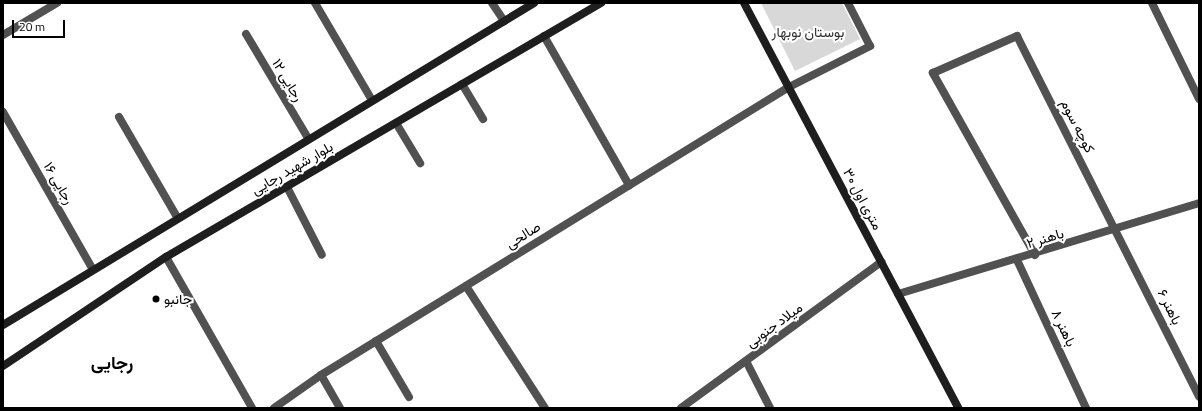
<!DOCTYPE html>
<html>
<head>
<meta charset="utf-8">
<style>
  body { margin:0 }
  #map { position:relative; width:1202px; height:411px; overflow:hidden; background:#fff; font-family:"Titillium Web",Vazirmatn,sans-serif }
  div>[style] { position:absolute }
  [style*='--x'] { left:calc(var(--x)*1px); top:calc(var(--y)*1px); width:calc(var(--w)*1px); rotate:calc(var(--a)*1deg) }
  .green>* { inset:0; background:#d8d8d8 }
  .street>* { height:8px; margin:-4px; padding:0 4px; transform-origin:4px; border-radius:4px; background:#515151 }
  .secondary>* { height:8px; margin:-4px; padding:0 4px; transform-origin:4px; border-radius:4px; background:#1e1e1e }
  .dots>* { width:11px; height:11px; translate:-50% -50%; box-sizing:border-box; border:2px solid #fff; border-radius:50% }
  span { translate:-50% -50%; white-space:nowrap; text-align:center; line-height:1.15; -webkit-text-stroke:4px #fff; paint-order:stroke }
  .park-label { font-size:14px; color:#2f2f2f }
  .street-label { font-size:14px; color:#000 }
  .poi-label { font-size:14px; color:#000 }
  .left { translate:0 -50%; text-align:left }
  .district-label { font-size:18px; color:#000; font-weight:700 }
  .frame { position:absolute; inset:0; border:4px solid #000; pointer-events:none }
  .scale { position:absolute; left:12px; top:20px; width:53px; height:18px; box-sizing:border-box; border:2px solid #000; border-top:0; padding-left:5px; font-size:12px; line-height:14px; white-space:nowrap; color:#000; -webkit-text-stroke:3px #fff; paint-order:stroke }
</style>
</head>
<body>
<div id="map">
  <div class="green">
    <i style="clip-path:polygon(761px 3px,842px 3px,860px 39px,795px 71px)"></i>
  </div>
  <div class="street">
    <i style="--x:315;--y:3;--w:113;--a:59.6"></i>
    <i style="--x:492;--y:3;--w:22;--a:56"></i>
    <i style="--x:1152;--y:3;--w:107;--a:63.9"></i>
    <i style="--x:246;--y:34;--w:121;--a:59.2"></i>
    <i style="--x:3;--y:35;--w:63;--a:-30.7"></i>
    <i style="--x:544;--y:36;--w:172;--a:60.3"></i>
    <i style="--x:462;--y:84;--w:41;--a:59"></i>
    <i style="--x:3;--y:112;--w:180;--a:60.3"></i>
    <i style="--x:119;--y:117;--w:116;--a:59.9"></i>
    <i style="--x:396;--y:123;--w:47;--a:59"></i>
    <i style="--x:287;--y:187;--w:76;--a:62.8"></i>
    <i style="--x:1035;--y:255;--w:209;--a:-119.3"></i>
    <i style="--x:933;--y:73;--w:92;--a:-23.8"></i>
    <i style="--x:1017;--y:36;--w:404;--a:63.2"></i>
    <i style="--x:166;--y:257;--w:174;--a:60.3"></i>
    <i style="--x:1017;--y:260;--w:163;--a:65"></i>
    <i style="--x:466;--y:286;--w:145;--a:57.1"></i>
    <i style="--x:898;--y:294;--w:314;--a:-16.8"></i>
    <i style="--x:376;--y:341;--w:65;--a:59.5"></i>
    <i style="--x:746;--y:361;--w:53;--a:62.9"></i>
    <i style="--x:321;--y:375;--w:38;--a:60"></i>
    <i style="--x:274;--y:408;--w:57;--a:-35.1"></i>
    <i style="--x:321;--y:375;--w:550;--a:-31.61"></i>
    <i style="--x:789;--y:87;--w:91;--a:-26.8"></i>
    <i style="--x:870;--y:46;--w:48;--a:-117.1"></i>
    <i style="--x:681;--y:408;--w:248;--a:-36.1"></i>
  </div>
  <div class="secondary">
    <i style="--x:744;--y:3;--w:458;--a:62.1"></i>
    <i style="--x:3;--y:325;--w:621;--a:-31.23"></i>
    <i style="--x:3;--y:366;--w:196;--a:-33.8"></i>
    <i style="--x:166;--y:257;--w:504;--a:-30.28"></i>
  </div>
  <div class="dots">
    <i style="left:156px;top:299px;background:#000"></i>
  </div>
  <div class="park-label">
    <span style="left:808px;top:32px">بوستان نوبهار</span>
  </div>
  <div class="street-label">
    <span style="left:288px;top:80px;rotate:59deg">رجایی ۱۲</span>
    <span style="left:1078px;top:126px;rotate:63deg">کوچه سوم</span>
    <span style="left:292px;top:168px;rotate:-30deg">بلوار شهید رجایی</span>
    <span style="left:59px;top:183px;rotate:60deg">رجایی ۱۶</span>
    <span style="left:863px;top:199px;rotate:62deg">۳۰ متری اول</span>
    <span style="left:523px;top:235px;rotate:-32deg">صالحی</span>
    <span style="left:1045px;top:238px;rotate:-17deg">باهنر ۲</span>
    <span style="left:1170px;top:307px;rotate:64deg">باهنر ۶</span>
    <span style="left:774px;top:325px;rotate:-36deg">میلاد جنوبی</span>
    <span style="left:1064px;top:328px;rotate:65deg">باهنر ۸</span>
  </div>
  <div class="poi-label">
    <span class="left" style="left:164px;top:299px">جانبو</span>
  </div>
  <div class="district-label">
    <span style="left:112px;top:363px">رجایی</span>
  </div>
  <div class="frame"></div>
  <div class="scale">20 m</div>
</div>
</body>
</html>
